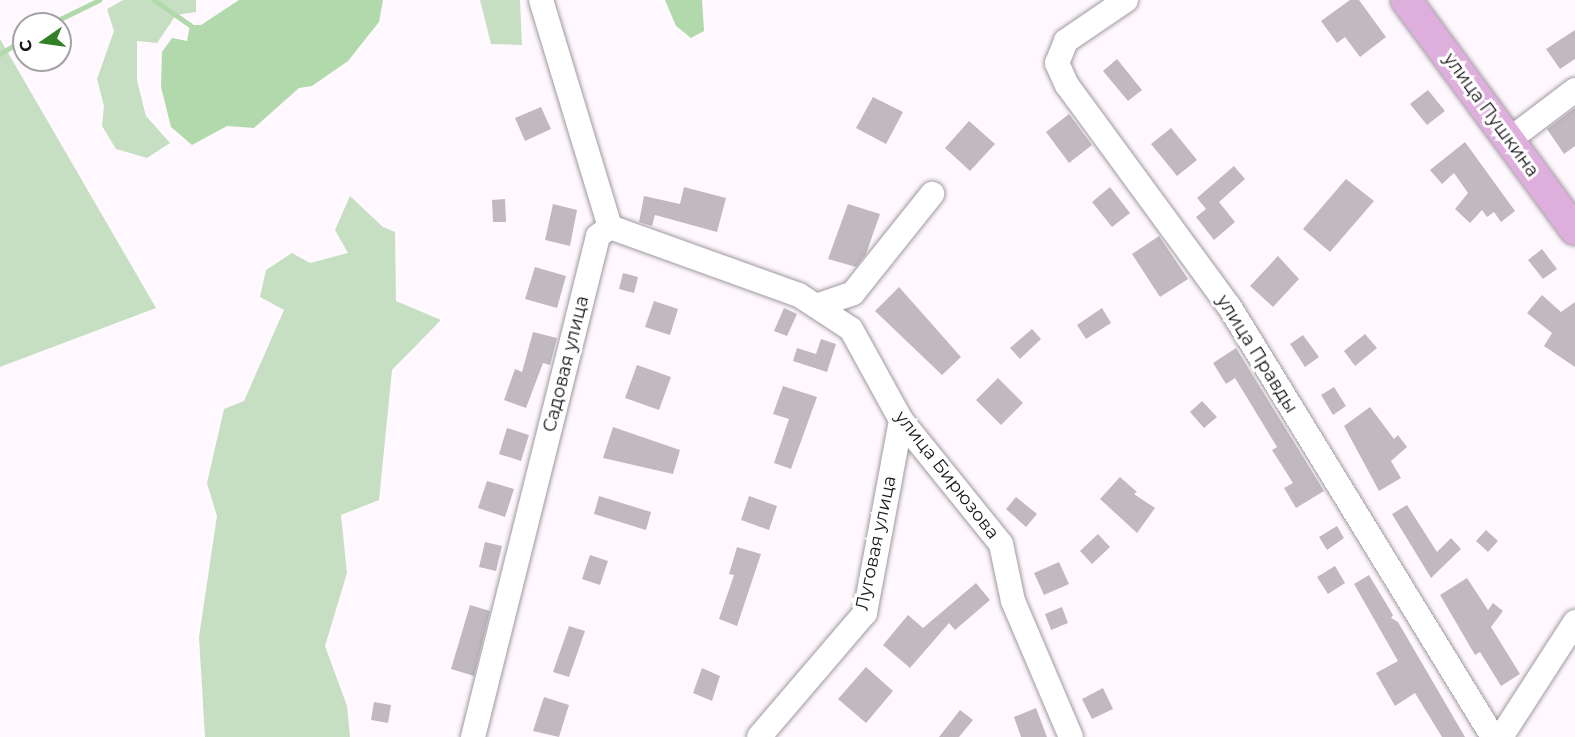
<!DOCTYPE html>
<html>
<head>
<meta charset="utf-8">
<style>
  body { margin:0 }
  #map { position:relative; width:1575px; height:737px; overflow:hidden; background:#fff9ff; font-family:Montserrat,sans-serif }
  div>[style] { position:absolute }
  [style*='--x'] { left:calc(var(--x)*1px); top:calc(var(--y)*1px); width:calc(var(--w)*1px); rotate:calc(var(--a)*1deg) }
  .green>* { inset:0; background:#c6dfc2 }
  .water>* { inset:0; background:#b1d9ab }
  .stream>* { height:5px; margin:-2.5px; padding:0 2.5px; transform-origin:2.5px; border-radius:2.5px; background:#b1d9ab }
  .building>* { inset:0; background:#c0b9bf }
  .roads { filter:drop-shadow(0 0 2px #a09aa0) drop-shadow(0 0 2px #a09aa0) }
  .minor>* { height:24px; margin:-12px; padding:0 12px; transform-origin:12px; border-radius:12px; background:#fff }
  .major>* { height:30px; margin:-15px; padding:0 15px; transform-origin:15px; border-radius:15px; background:#deaedc }
  span { translate:-50% -50%; white-space:nowrap; text-align:center; line-height:1.15; -webkit-text-stroke:6px #fff; paint-order:stroke }
  .street-label { font-size:18px; color:#181618 }
  .north { position:absolute; left:12px; top:12px; width:60px; height:60px; box-sizing:border-box; background:#fff; border:2px solid #a3a2a3; border-radius:50%; rotate:257deg; font-size:16px; font-weight:700; line-height:24px; text-align:center; color:#181618 }
  .north::after { content:''; display:block; margin:auto; width:21px; height:27px; background:#338029; clip-path:polygon(50% 0,100% 100%,50% 72%,0 100%) }
</style>
</head>
<body>
<div id="map">
  <div class="green">
    <i style="clip-path:polygon(123px 0,196px 0,196px 12px,176px 15px,157px 43px,137px 41px,137px 81px,146px 116px,170px 143px,147px 158px,116px 149px,102px 126px,104px 106px,97px 79px,114px 31px,107px 9px)"></i>
    <i style="clip-path:polygon(480px 0,520px 0,522px 45px,491px 44px)"></i>
    <i style="clip-path:polygon(0 39px,156px 308px,0 367px)"></i>
    <i style="clip-path:polygon(350px 196px,383px 227px,395px 232px,396px 301px,441px 320px,392px 370px,379px 500px,341px 515px,347px 573px,325px 646px,347px 706px,350px 737px,205px 737px,199px 637px,217px 516px,207px 483px,224px 409px,244px 401px,284px 310px,260px 297px,266px 270px,292px 253px,310px 263px,348px 253px,335px 230px)"></i>
  </div>
  <div class="water">
    <i style="clip-path:polygon(239px 0,383px 0,379px 22px,348px 61px,312px 86px,299px 88px,254px 128px,227px 126px,192px 145px,171px 127px,161px 87px,162px 52px,172px 38px,187px 41px,190px 25px,201px 25px)"></i>
    <i style="clip-path:polygon(665px 0,702px 0,704px 31px,691px 38px,676px 26px)"></i>
  </div>
  <div class="stream">
    <i style="--x:154;--y:0;--w:44;--a:34.8"></i>
    <i style="--x:50;--y:24;--w:55;--a:-26.1"></i>
    <i style="--x:0;--y:54;--w:28;--a:-32"></i>
  </div>
  <div class="building">
    <i style="clip-path:polygon(1350px 0,1359px 0,1386px 37px,1360px 57px,1345px 37px,1337px 43px,1321px 21px)"></i>
    <i style="clip-path:polygon(1575px 30px,1575px 59px,1560px 69px,1546px 49px)"></i>
    <i style="clip-path:polygon(1117px 59px,1142px 90px,1128px 101px,1103px 71px)"></i>
    <i style="clip-path:polygon(1428px 90px,1445px 111px,1427px 125px,1410px 104px)"></i>
    <i style="clip-path:polygon(873px 97px,903px 112px,886px 144px,856px 128px)"></i>
    <i style="clip-path:polygon(541px 107px,551px 129px,525px 141px,515px 118px)"></i>
    <i style="clip-path:polygon(1575px 108px,1575px 146px,1564px 154px,1547px 129px)"></i>
    <i style="clip-path:polygon(1069px 114px,1092px 145px,1069px 163px,1046px 132px)"></i>
    <i style="clip-path:polygon(969px 121px,995px 144px,970px 171px,945px 148px)"></i>
    <i style="clip-path:polygon(1171px 128px,1197px 160px,1177px 176px,1151px 144px)"></i>
    <i style="clip-path:polygon(1465px 142px,1515px 211px,1501px 222px,1494px 212px,1487px 217px,1482px 210px,1470px 223px,1455px 209px,1468px 193px,1454px 173px,1442px 184px,1430px 170px)"></i>
    <i style="clip-path:polygon(1234px 166px,1245px 179px,1219px 202px,1235px 222px,1214px 240px,1196px 217px,1206px 209px,1197px 198px)"></i>
    <i style="clip-path:polygon(1346px 179px,1374px 201px,1330px 252px,1303px 229px)"></i>
    <i style="clip-path:polygon(684px 187px,726px 198px,717px 232px,655px 215px,652px 226px,639px 222px,644px 196px,680px 204px)"></i>
    <i style="clip-path:polygon(1110px 187px,1130px 213px,1112px 227px,1092px 202px)"></i>
    <i style="clip-path:polygon(505px 199px,506px 222px,493px 222px,492px 200px)"></i>
    <i style="clip-path:polygon(553px 204px,577px 210px,570px 246px,545px 240px)"></i>
    <i style="clip-path:polygon(848px 204px,880px 214px,866px 254px,856px 267px,828px 259px)"></i>
    <i style="clip-path:polygon(1159px 236px,1188px 279px,1160px 297px,1132px 254px)"></i>
    <i style="clip-path:polygon(1542px 249px,1557px 269px,1543px 279px,1528px 260px)"></i>
    <i style="clip-path:polygon(1278px 256px,1299px 279px,1273px 307px,1250px 286px)"></i>
    <i style="clip-path:polygon(535px 267px,566px 276px,557px 308px,525px 299px)"></i>
    <i style="clip-path:polygon(623px 273px,638px 277px,634px 293px,619px 289px)"></i>
    <i style="clip-path:polygon(899px 287px,961px 357px,942px 375px,875px 311px)"></i>
    <i style="clip-path:polygon(1542px 295px,1561px 312px,1575px 302px,1575px 367px,1544px 346px,1552px 333px,1527px 313px)"></i>
    <i style="clip-path:polygon(654px 301px,678px 309px,670px 335px,645px 327px)"></i>
    <i style="clip-path:polygon(784px 308px,797px 314px,787px 336px,774px 331px)"></i>
    <i style="clip-path:polygon(1102px 308px,1111px 323px,1086px 339px,1077px 325px)"></i>
    <i style="clip-path:polygon(1032px 329px,1041px 339px,1020px 359px,1010px 348px)"></i>
    <i style="clip-path:polygon(533px 332px,557px 338px,550px 365px,543px 363px,526px 408px,504px 400px,515px 369px,522px 372px)"></i>
    <i style="clip-path:polygon(1365px 334px,1377px 348px,1355px 366px,1344px 351px)"></i>
    <i style="clip-path:polygon(1303px 335px,1319px 357px,1305px 367px,1290px 344px)"></i>
    <i style="clip-path:polygon(821px 339px,836px 344px,827px 372px,793px 361px,797px 348px,816px 354px)"></i>
    <i style="clip-path:polygon(1236px 348px,1324px 491px,1296px 508px,1284px 488px,1293px 483px,1272px 450px,1277px 447px,1235px 378px,1226px 384px,1213px 363px)"></i>
    <i style="clip-path:polygon(637px 365px,671px 377px,659px 410px,625px 398px)"></i>
    <i style="clip-path:polygon(998px 378px,1023px 403px,1001px 425px,976px 400px)"></i>
    <i style="clip-path:polygon(783px 386px,817px 397px,791px 469px,774px 463px,789px 419px,773px 414px)"></i>
    <i style="clip-path:polygon(1334px 387px,1346px 406px,1333px 415px,1321px 395px)"></i>
    <i style="clip-path:polygon(1202px 401px,1217px 417px,1204px 428px,1190px 412px)"></i>
    <i style="clip-path:polygon(1370px 407px,1394px 439px,1398px 435px,1407px 447px,1391px 461px,1401px 478px,1379px 491px,1344px 426px)"></i>
    <i style="clip-path:polygon(613px 427px,680px 450px,673px 474px,603px 458px)"></i>
    <i style="clip-path:polygon(507px 428px,529px 435px,521px 461px,499px 454px)"></i>
    <i style="clip-path:polygon(1120px 477px,1137px 492px,1134px 494px,1155px 508px,1137px 533px,1100px 499px)"></i>
    <i style="clip-path:polygon(487px 481px,514px 489px,505px 517px,478px 508px)"></i>
    <i style="clip-path:polygon(599px 496px,651px 512px,646px 530px,594px 514px)"></i>
    <i style="clip-path:polygon(749px 496px,777px 506px,769px 530px,741px 520px)"></i>
    <i style="clip-path:polygon(1016px 497px,1037px 514px,1026px 527px,1006px 509px)"></i>
    <i style="clip-path:polygon(1407px 505px,1437px 552px,1451px 538px,1461px 549px,1431px 578px,1392px 514px)"></i>
    <i style="clip-path:polygon(1337px 526px,1344px 538px,1327px 550px,1319px 537px)"></i>
    <i style="clip-path:polygon(1486px 530px,1498px 541px,1488px 552px,1476px 541px)"></i>
    <i style="clip-path:polygon(1098px 534px,1110px 547px,1092px 564px,1080px 551px)"></i>
    <i style="clip-path:polygon(485px 542px,502px 546px,496px 571px,479px 567px)"></i>
    <i style="clip-path:polygon(737px 547px,761px 554px,737px 626px,719px 619px,734px 575px,729px 574px)"></i>
    <i style="clip-path:polygon(590px 555px,608px 561px,600px 585px,582px 579px)"></i>
    <i style="clip-path:polygon(1059px 562px,1069px 584px,1044px 595px,1034px 573px)"></i>
    <i style="clip-path:polygon(1335px 566px,1345px 583px,1328px 594px,1317px 577px)"></i>
    <i style="clip-path:polygon(1369px 575px,1393px 615px,1391px 618px,1398px 622px,1465px 737px,1442px 737px,1415px 693px,1395px 706px,1376px 673px,1398px 661px,1354px 584px)"></i>
    <i style="clip-path:polygon(1467px 578px,1488px 610px,1493px 603px,1503px 611px,1491px 627px,1520px 674px,1501px 686px,1480px 652px,1475px 655px,1440px 595px)"></i>
    <i style="clip-path:polygon(976px 583px,990px 600px,955px 630px,949px 623px,910px 668px,883px 645px,908px 615px,923px 628px)"></i>
    <i style="clip-path:polygon(470px 605px,490px 611px,474px 676px,451px 669px)"></i>
    <i style="clip-path:polygon(1062px 607px,1068px 623px,1051px 630px,1045px 614px)"></i>
    <i style="clip-path:polygon(569px 626px,585px 631px,569px 677px,553px 672px)"></i>
    <i style="clip-path:polygon(866px 667px,893px 691px,866px 723px,838px 699px)"></i>
    <i style="clip-path:polygon(702px 668px,720px 676px,712px 701px,693px 693px)"></i>
    <i style="clip-path:polygon(1103px 688px,1113px 709px,1092px 719px,1082px 699px)"></i>
    <i style="clip-path:polygon(544px 697px,569px 705px,559px 737px,533px 731px)"></i>
    <i style="clip-path:polygon(374px 702px,391px 705px,388px 723px,371px 720px)"></i>
    <i style="clip-path:polygon(1036px 708px,1047px 737px,1021px 737px,1014px 717px)"></i>
    <i style="clip-path:polygon(960px 710px,973px 720px,959px 737px,939px 737px)"></i>
  </div>
  <div class="roads">
    <div class="minor">
      <i style="--x:1126;--y:0;--w:73;--a:145.7"></i>
      <i style="--x:1066;--y:41;--w:24;--a:112"></i>
      <i style="--x:1057;--y:63;--w:24;--a:66"></i>
      <i style="--x:1067;--y:85;--w:274;--a:53.8"></i>
      <i style="--x:1229;--y:306;--w:505;--a:58.51"></i>
      <i style="--x:1509;--y:140;--w:83;--a:-37.1"></i>
      <i style="--x:610;--y:227;--w:201;--a:19.8"></i>
      <i style="--x:799;--y:295;--w:62;--a:33.2"></i>
      <i style="--x:851;--y:329;--w:104;--a:61.2"></i>
      <i style="--x:901;--y:420;--w:159;--a:51.1"></i>
      <i style="--x:1001;--y:544;--w:58;--a:78.1"></i>
      <i style="--x:1013;--y:601;--w:148;--a:66.9"></i>
      <i style="--x:816;--y:306;--w:39;--a:-19"></i>
      <i style="--x:853;--y:293;--w:127;--a:-51.4"></i>
      <i style="--x:473;--y:737;--w:516;--a:-75.99"></i>
      <i style="--x:598;--y:236;--w:15;--a:-37"></i>
      <i style="--x:610;--y:227;--w:237;--a:-106.9"></i>
      <i style="--x:759;--y:737;--w:163;--a:-49.5"></i>
      <i style="--x:865;--y:613;--w:196;--a:-79.4"></i>
      <i style="--x:1501;--y:737;--w:137;--a:-57.2"></i>
    </div>
    <div class="major">
      <i style="--x:1406;--y:0;--w:285;--a:53.7"></i>
    </div>
  </div>
  <div class="street-label">
    <span style="left:1491px;top:115px;rotate:54deg">улица Пушкина</span>
    <span style="left:1257px;top:354px;rotate:58deg">улица Правды</span>
    <span style="left:566px;top:364px;rotate:-76deg">Садовая улица</span>
    <span style="left:947px;top:475px;rotate:52deg">улица Бирюзова</span>
    <span style="left:876px;top:543px;rotate:-78deg">Луговая улица</span>
  </div>
  <div class="north">С</div>
</div>
</body>
</html>
